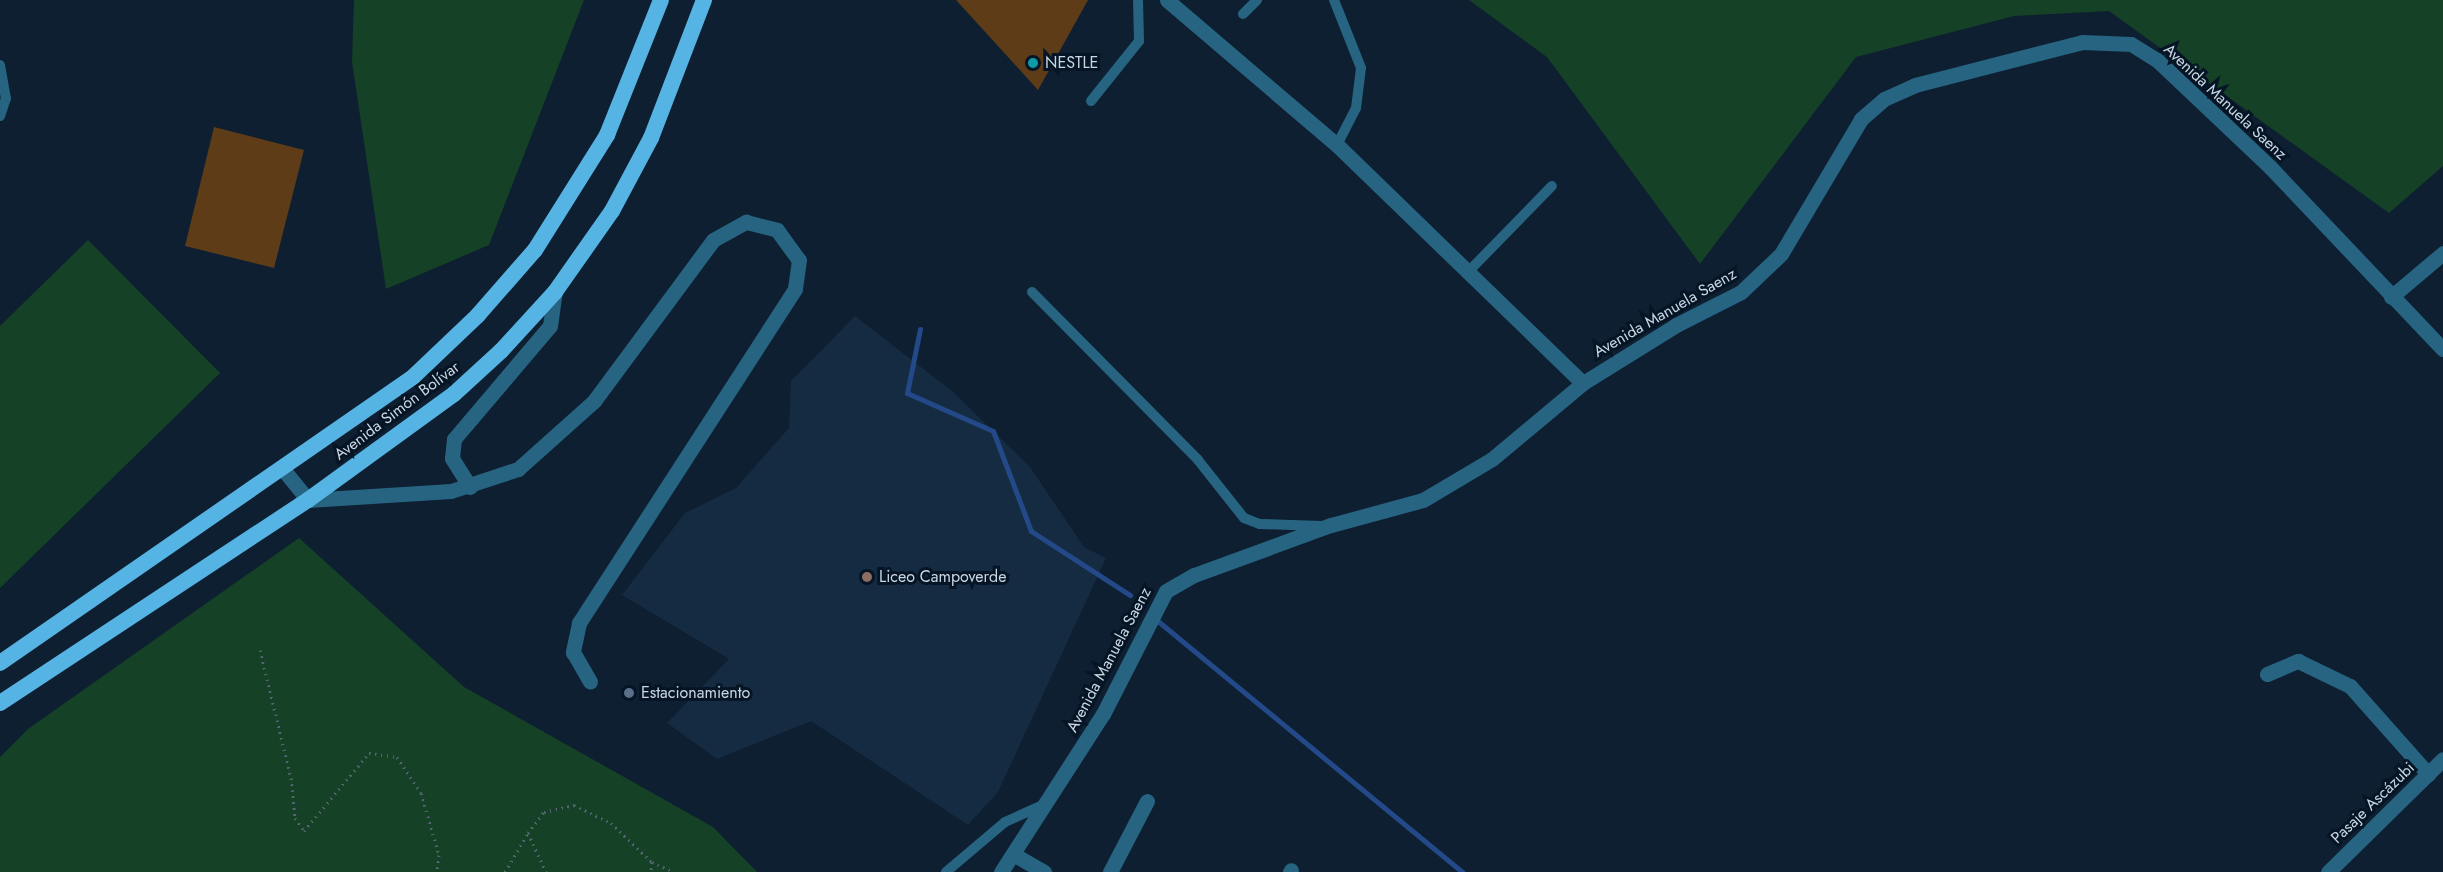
<!DOCTYPE html>
<html>
<head>
<meta charset="utf-8">
<style>
  body { margin:0 }
  #map { position:relative; width:2443px; height:872px; overflow:hidden; background:#0d1f30; font-family:Jost,sans-serif }
  div>[style] { position:absolute }
  [style*='--x'] { left:calc(var(--x)*1px); top:calc(var(--y)*1px); width:calc(var(--w)*1px); rotate:calc(var(--a)*1deg) }
  .built>* { inset:0; background:#152b41 }
  .green>* { inset:0; background:#154227 }
  .stream>* { height:5px; margin:-2.5px; padding:0 2.5px; transform-origin:2.5px; border-radius:2.5px; background:#244989 }
  .building>* { inset:0; background:#5e3c18 }
  .path>* { height:3px; margin-top:-1.5px; transform-origin:0; background:repeating-linear-gradient(90deg,#546473 0 1.5px,transparent 0 6px) }
  .service>* { height:10px; margin:-5px; padding:0 5px; transform-origin:5px; border-radius:5px; background:#276482 }
  .minor>* { height:15px; margin:-7.5px; padding:0 7.5px; transform-origin:7.5px; border-radius:7.5px; background:#276482 }
  .tertiary>* { height:15px; margin:-7.5px; padding:0 7.5px; transform-origin:7.5px; border-radius:7.5px; background:#276482 }
  .trunk>* { height:16px; margin:-8px; padding:0 8px; transform-origin:8px; border-radius:8px; background:#56b4e4 }
  .dots>* { width:16px; height:16px; translate:-50% -50%; box-sizing:border-box; border:3px solid #051526; border-radius:50% }
  span { translate:-50% -50%; white-space:nowrap; text-align:center; line-height:1.15; -webkit-text-stroke:6px #051526; paint-order:stroke }
  .poi-label { font-size:16px; color:#cad6e2 }
  .left { translate:0 -50%; text-align:left }
  .street-label { font-size:16px; color:#cad6e2 }
</style>
</head>
<body>
<div id="map">
  <div class="built">
    <i style="clip-path:polygon(855px 316px,952px 391px,1030px 467px,1084px 547px,1106px 558px,998px 792px,968px 825px,811px 721px,717px 759px,667px 723px,729px 659px,622px 595px,685px 513px,736px 488px,789px 428px,791px 381px)"></i>
  </div>
  <div class="green">
    <i style="clip-path:polygon(354px 0,584px 0,489px 245px,386px 289px,352px 62px)"></i>
    <i style="clip-path:polygon(1469px 0,2443px 0,2443px 166px,2389px 213px,2109px 11px,2014px 16px,1856px 57px,1700px 264px,1547px 57px)"></i>
    <i style="clip-path:polygon(88px 240px,220px 373px,0 588px,0 326px)"></i>
    <i style="clip-path:polygon(299px 538px,464px 687px,713px 827px,757px 872px,0 872px,0 757px,28px 729px)"></i>
  </div>
  <div class="stream">
    <i style="--x:920;--y:329;--w:65;--a:101.5"></i>
    <i style="--x:907;--y:393;--w:94;--a:23.8"></i>
    <i style="--x:993;--y:431;--w:107;--a:69.2"></i>
    <i style="--x:1031;--y:531;--w:118;--a:32.9"></i>
    <i style="--x:1159;--y:622;--w:393;--a:39.5"></i>
  </div>
  <div class="building">
    <i style="clip-path:polygon(956px 0,1088px 0,1038px 90px)"></i>
    <i style="clip-path:polygon(214px 127px,304px 150px,274px 268px,185px 246px)"></i>
  </div>
  <div class="path">
    <i style="--x:260;--y:650;--w:132;--a:76.4"></i>
    <i style="--x:291;--y:778;--w:40;--a:84.3"></i>
    <i style="--x:295;--y:818;--w:16;--a:55"></i>
    <i style="--x:304;--y:831;--w:102;--a:-50.2"></i>
    <i style="--x:369;--y:753;--w:28;--a:8"></i>
    <i style="--x:397;--y:757;--w:43;--a:56.3"></i>
    <i style="--x:421;--y:793;--w:65;--a:73.8"></i>
    <i style="--x:439;--y:855;--w:17;--a:97"></i>
    <i style="--x:528;--y:833;--w:26;--a:-53"></i>
    <i style="--x:544;--y:812;--w:31;--a:-13"></i>
    <i style="--x:574;--y:805;--w:41;--a:25.9"></i>
    <i style="--x:611;--y:823;--w:57;--a:43.6"></i>
    <i style="--x:652;--y:862;--w:10;--a:96"></i>
    <i style="--x:652;--y:862;--w:24;--a:24"></i>
    <i style="--x:505;--y:872;--w:45;--a:-59.5"></i>
    <i style="--x:528;--y:833;--w:43;--a:65.2"></i>
  </div>
  <div class="service">
    <i style="--x:1334;--y:0;--w:73;--a:68.3"></i>
    <i style="--x:1361;--y:68;--w:40;--a:97.1"></i>
    <i style="--x:1356;--y:108;--w:42;--a:117.2"></i>
    <i style="--x:1243;--y:14;--w:20;--a:-45"></i>
    <i style="--x:0;--y:65;--w:34;--a:80"></i>
    <i style="--x:6;--y:98;--w:19;--a:108"></i>
    <i style="--x:1091;--y:101;--w:77;--a:-51.3"></i>
    <i style="--x:1139;--y:41;--w:41;--a:-91.4"></i>
    <i style="--x:1468;--y:272;--w:120;--a:-45.7"></i>
    <i style="--x:1032;--y:292;--w:236;--a:45.3"></i>
    <i style="--x:1198;--y:460;--w:74;--a:51.6"></i>
    <i style="--x:1244;--y:518;--w:17;--a:21"></i>
    <i style="--x:1260;--y:524;--w:62;--a:1.8"></i>
    <i style="--x:946;--y:872;--w:77;--a:-40.3"></i>
    <i style="--x:1005;--y:822;--w:42;--a:-24.1"></i>
  </div>
  <div class="minor">
    <i style="--x:1167;--y:0;--w:223;--a:40.5"></i>
    <i style="--x:1337;--y:145;--w:342;--a:44.1"></i>
    <i style="--x:2391;--y:297;--w:68;--a:-40.2"></i>
    <i style="--x:282;--y:468;--w:41;--a:50.9"></i>
    <i style="--x:308;--y:500;--w:143;--a:-3.6"></i>
    <i style="--x:451;--y:491;--w:71;--a:-18.2"></i>
    <i style="--x:518;--y:469;--w:102;--a:-41.8"></i>
    <i style="--x:594;--y:401;--w:200;--a:-53.5"></i>
    <i style="--x:713;--y:240;--w:38;--a:-29"></i>
    <i style="--x:746;--y:222;--w:32;--a:14"></i>
    <i style="--x:777;--y:230;--w:37;--a:54"></i>
    <i style="--x:799;--y:260;--w:29;--a:98"></i>
    <i style="--x:795;--y:289;--w:398;--a:122.9"></i>
    <i style="--x:579;--y:623;--w:30;--a:102"></i>
    <i style="--x:573;--y:652;--w:34;--a:60"></i>
    <i style="--x:470;--y:487;--w:34;--a:-122"></i>
    <i style="--x:452;--y:458;--w:19;--a:-84"></i>
    <i style="--x:454;--y:439;--w:148;--a:-49.7"></i>
    <i style="--x:550;--y:326;--w:34;--a:-82"></i>
    <i style="--x:2267;--y:674;--w:34;--a:-23"></i>
    <i style="--x:2298;--y:661;--w:58;--a:25.7"></i>
    <i style="--x:2350;--y:686;--w:118;--a:48.4"></i>
    <i style="--x:1013;--y:854;--w:36;--a:30"></i>
    <i style="--x:1110;--y:872;--w:80;--a:-62.5"></i>
    <i style="--x:1290;--y:872;--w:2;--a:-63"></i>
    <i style="--x:2328;--y:872;--w:161;--a:-44.5"></i>
  </div>
  <div class="tertiary">
    <i style="--x:1001;--y:872;--w:188;--a:-57.2"></i>
    <i style="--x:1103;--y:714;--w:138;--a:-62.9"></i>
    <i style="--x:1166;--y:591;--w:32;--a:-30"></i>
    <i style="--x:1194;--y:575;--w:146;--a:-20.1"></i>
    <i style="--x:1331;--y:525;--w:95;--a:-15.2"></i>
    <i style="--x:1423;--y:500;--w:80;--a:-30.7"></i>
    <i style="--x:1492;--y:459;--w:119;--a:-39.9"></i>
    <i style="--x:1583;--y:383;--w:110;--a:-31.9"></i>
    <i style="--x:1676;--y:325;--w:73;--a:-26.9"></i>
    <i style="--x:1741;--y:292;--w:55;--a:-43.5"></i>
    <i style="--x:1781;--y:254;--w:157;--a:-59.3"></i>
    <i style="--x:1861;--y:119;--w:30;--a:-41"></i>
    <i style="--x:1884;--y:99;--w:34;--a:-24"></i>
    <i style="--x:1915;--y:85;--w:172;--a:-14.4"></i>
    <i style="--x:2082;--y:42;--w:49;--a:2.3"></i>
    <i style="--x:2131;--y:44;--w:31;--a:32"></i>
    <i style="--x:2157;--y:60;--w:156;--a:43.4"></i>
    <i style="--x:2270;--y:167;--w:251;--a:46.5"></i>
  </div>
  <div class="trunk">
    <i style="--x:0;--y:663;--w:502;--a:-34.7"></i>
    <i style="--x:413;--y:377;--w:90;--a:-43.6"></i>
    <i style="--x:478;--y:315;--w:86;--a:-48.8"></i>
    <i style="--x:535;--y:250;--w:136;--a:-57.9"></i>
    <i style="--x:607;--y:135;--w:145;--a:-68.2"></i>
    <i style="--x:0;--y:703;--w:369;--a:-33.4"></i>
    <i style="--x:308;--y:500;--w:180;--a:-36"></i>
    <i style="--x:454;--y:394;--w:64;--a:-42.5"></i>
    <i style="--x:501;--y:351;--w:80;--a:-47.5"></i>
    <i style="--x:555;--y:292;--w:99;--a:-54.9"></i>
    <i style="--x:612;--y:211;--w:83;--a:-61.9"></i>
    <i style="--x:651;--y:138;--w:148;--a:-69"></i>
  </div>
  <div class="dots">
    <i style="left:1033px;top:63px;background:#0f9aa8"></i>
    <i style="left:867px;top:577px;background:#8d6e63"></i>
    <i style="left:629px;top:693px;background:#5c6f8a"></i>
  </div>
  <div class="poi-label">
    <span class="left" style="left:1045px;top:63px">NESTLE</span>
    <span class="left" style="left:879px;top:577px">Liceo Campoverde</span>
    <span class="left" style="left:641px;top:693px">Estacionamiento</span>
  </div>
  <div class="street-label">
    <span style="left:2225px;top:102px;rotate:43deg">Avenida Manuela Saenz</span>
    <span style="left:1665px;top:313px;rotate:-30deg">Avenida Manuela Saenz</span>
    <span style="left:397px;top:411px;rotate:-37deg">Avenida Simón Bolívar</span>
    <span style="left:1109px;top:660px;rotate:-62deg">Avenida Manuela Saenz</span>
    <span style="left:2373px;top:803px;rotate:-44deg">Pasaje Ascázubi</span>
  </div>
</div>
</body>
</html>
